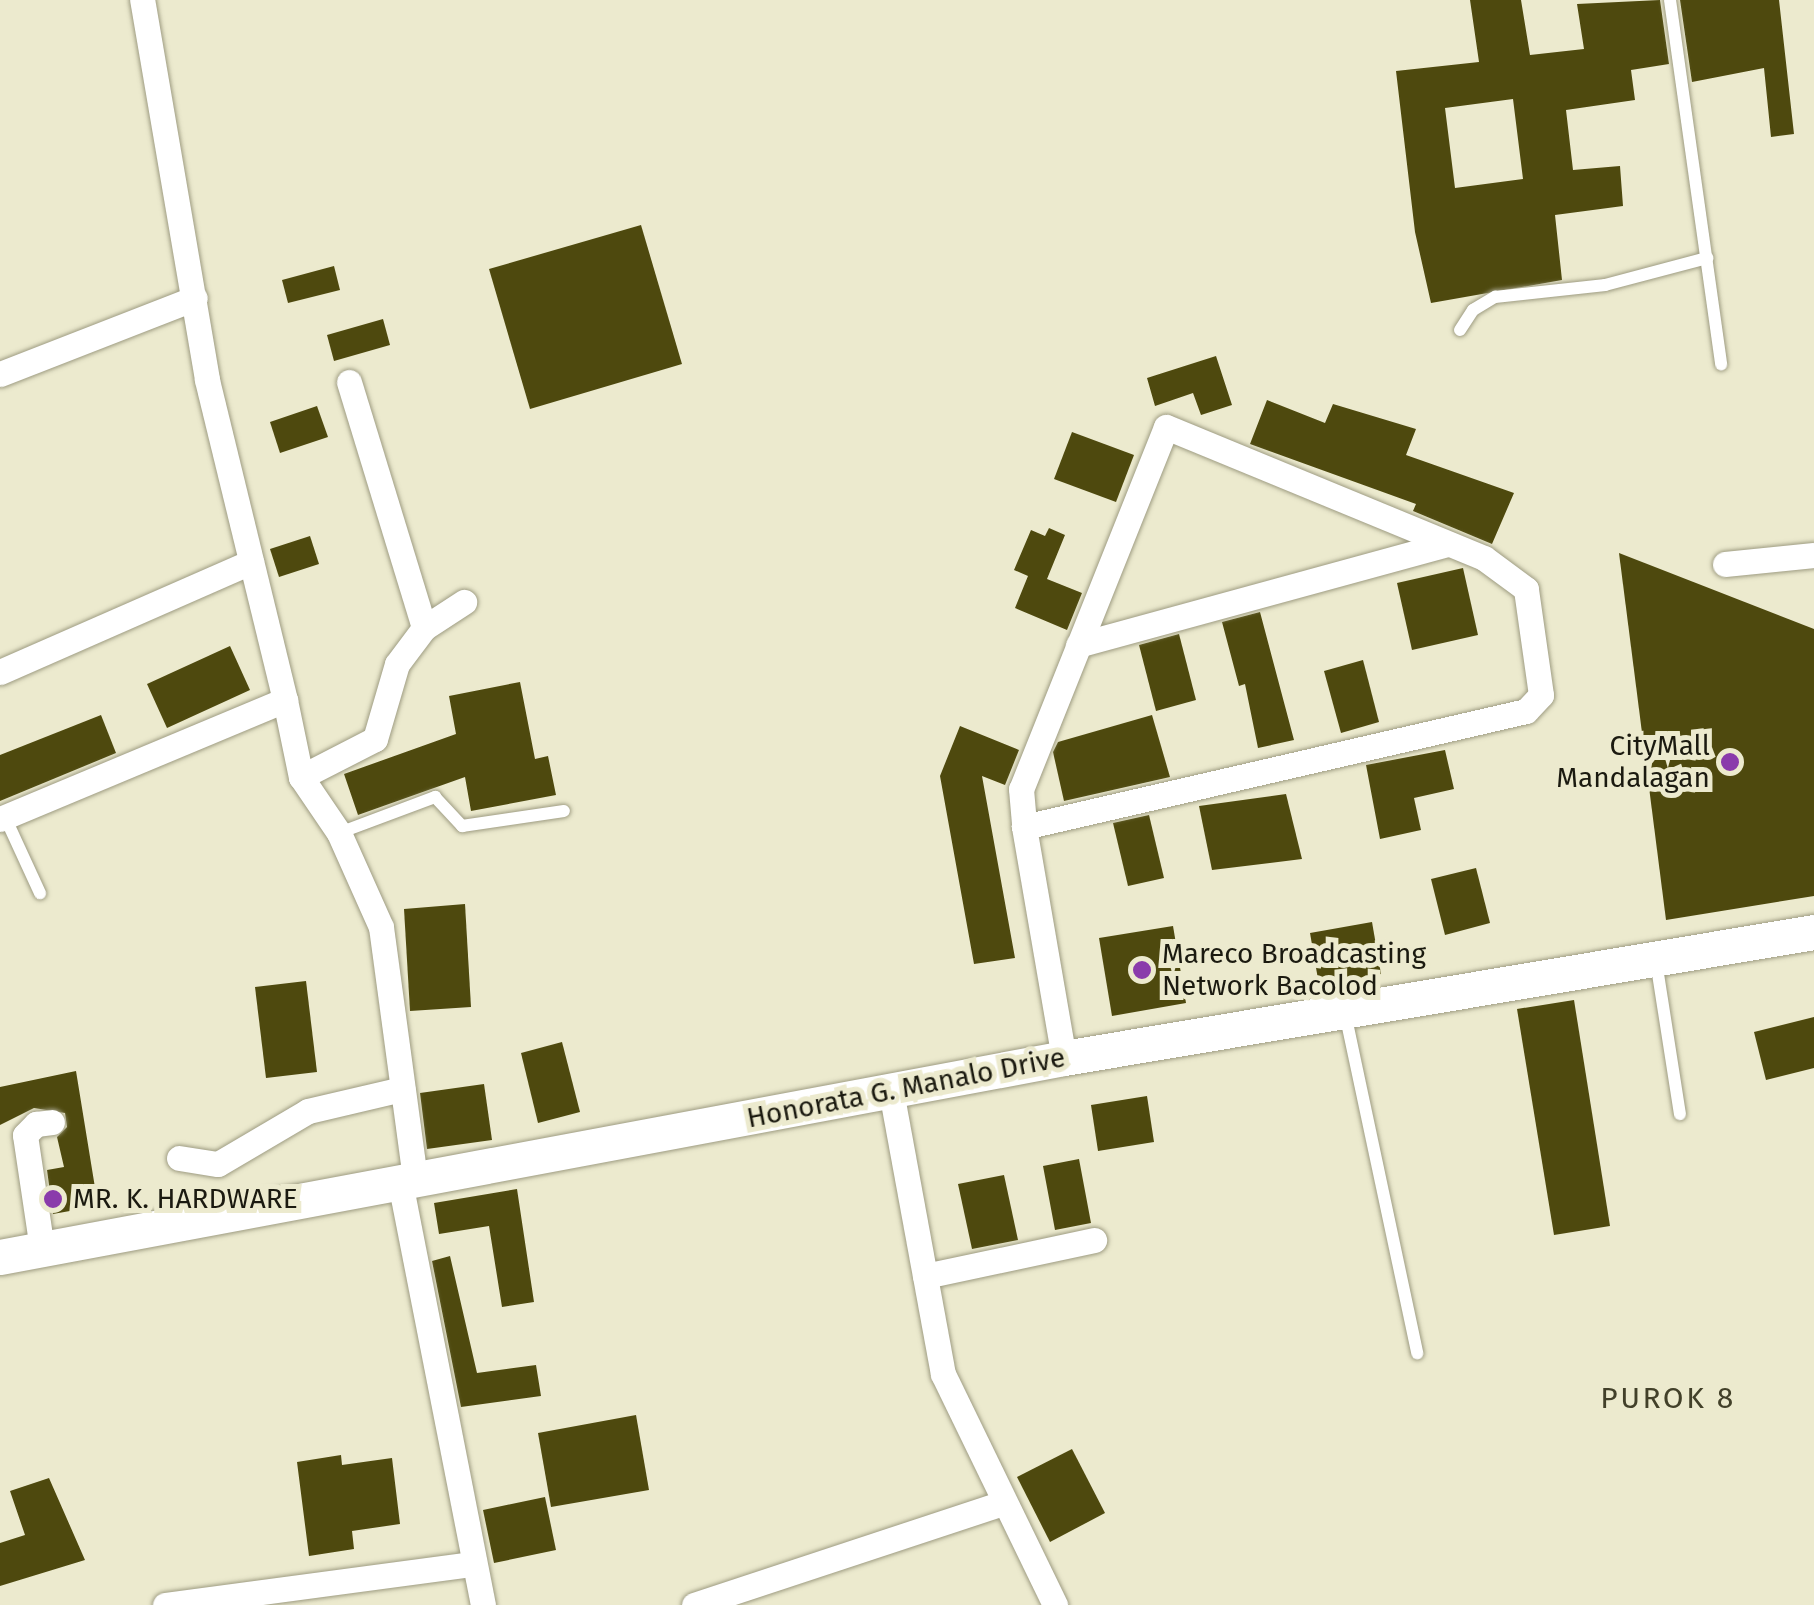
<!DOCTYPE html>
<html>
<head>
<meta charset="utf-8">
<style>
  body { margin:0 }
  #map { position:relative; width:1814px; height:1605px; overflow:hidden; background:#eceace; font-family:"Fira Sans",sans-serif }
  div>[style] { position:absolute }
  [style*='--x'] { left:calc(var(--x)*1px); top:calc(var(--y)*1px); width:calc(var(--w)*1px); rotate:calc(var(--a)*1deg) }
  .building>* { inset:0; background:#4e490e }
  .roads { filter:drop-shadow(0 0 2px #9e9c82) drop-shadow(0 0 2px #9e9c82) }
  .lane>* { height:12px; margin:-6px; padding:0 6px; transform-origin:6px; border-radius:6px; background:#fff }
  .street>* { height:25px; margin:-12.5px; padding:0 12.5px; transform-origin:12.5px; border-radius:12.5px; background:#fff }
  .secondary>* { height:35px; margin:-17.5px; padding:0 17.5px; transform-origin:17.5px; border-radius:17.5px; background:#fff }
  .dots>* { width:28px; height:28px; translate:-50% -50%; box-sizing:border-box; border:5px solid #eceace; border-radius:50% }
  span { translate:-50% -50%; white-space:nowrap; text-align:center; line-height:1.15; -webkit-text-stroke:10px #eceace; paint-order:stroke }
  .poi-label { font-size:28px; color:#1b1a10 }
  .right { translate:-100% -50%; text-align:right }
  .left { translate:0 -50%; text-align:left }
  .street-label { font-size:28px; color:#1b1a10 }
  .neighbourhood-label { font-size:30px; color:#424029; letter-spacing:2.5px }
</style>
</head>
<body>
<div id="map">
  <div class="building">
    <i style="clip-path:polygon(evenodd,1470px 0,1521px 0,1530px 55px,1584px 49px,1577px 4px,1660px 0,1669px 64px,1631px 70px,1635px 100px,1566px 110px,1573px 170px,1620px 166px,1623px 206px,1555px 215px,1562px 280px,1431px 303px,1415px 232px,1396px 71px,1479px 62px,1470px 0,1513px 99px,1523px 179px,1455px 188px,1445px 108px,1513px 99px)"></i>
    <i style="clip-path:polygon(1680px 0,1779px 0,1794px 134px,1771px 137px,1764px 68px,1692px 82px)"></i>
    <i style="clip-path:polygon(641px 225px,682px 364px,530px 409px,489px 269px)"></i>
    <i style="clip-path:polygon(334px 266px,340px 290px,288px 303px,282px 280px)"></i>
    <i style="clip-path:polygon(383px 319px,390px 345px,334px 361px,327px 335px)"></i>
    <i style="clip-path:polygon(1216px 356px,1232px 405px,1201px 415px,1193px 393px,1155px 406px,1147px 378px)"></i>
    <i style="clip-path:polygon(1267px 400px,1325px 423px,1333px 404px,1416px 429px,1406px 455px,1514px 493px,1492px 544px,1413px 511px,1416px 504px,1250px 444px)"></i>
    <i style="clip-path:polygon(317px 406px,328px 437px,280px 453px,270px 422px)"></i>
    <i style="clip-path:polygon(1072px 432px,1134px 455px,1116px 502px,1054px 479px)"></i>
    <i style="clip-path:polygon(1049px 528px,1065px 535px,1047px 579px,1082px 593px,1067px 630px,1015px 608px,1028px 576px,1014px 570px,1031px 530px,1045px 536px)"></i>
    <i style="clip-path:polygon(310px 536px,319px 564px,279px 577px,270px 549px)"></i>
    <i style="clip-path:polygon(1619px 553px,1814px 629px,1814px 896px,1666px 920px)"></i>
    <i style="clip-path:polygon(1463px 568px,1478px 635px,1412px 650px,1397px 583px)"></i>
    <i style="clip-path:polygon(1260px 612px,1294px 740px,1258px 748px,1245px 684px,1239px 686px,1222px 622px)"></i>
    <i style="clip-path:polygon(1179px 634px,1196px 700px,1156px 711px,1139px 645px)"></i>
    <i style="clip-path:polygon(230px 646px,250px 690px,167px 728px,147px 684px)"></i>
    <i style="clip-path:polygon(1363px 660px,1379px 722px,1341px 733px,1324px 671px)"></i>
    <i style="clip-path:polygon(520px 682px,535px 759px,548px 756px,556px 795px,471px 811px,465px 777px,358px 815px,344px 774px,456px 734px,449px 696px)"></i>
    <i style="clip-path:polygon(101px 715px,116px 753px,0 801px,0 755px)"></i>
    <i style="clip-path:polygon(1152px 715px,1170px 777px,1064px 801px,1053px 752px,1058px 742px)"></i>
    <i style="clip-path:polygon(960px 726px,1019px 750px,1005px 785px,982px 776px,1015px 958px,974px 964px,940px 776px)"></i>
    <i style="clip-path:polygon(1445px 750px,1454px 789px,1414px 798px,1421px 830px,1380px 839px,1366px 765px)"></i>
    <i style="clip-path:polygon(1286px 794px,1302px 859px,1212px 870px,1199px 806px)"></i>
    <i style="clip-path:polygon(1149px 815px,1164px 878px,1128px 886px,1113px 823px)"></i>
    <i style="clip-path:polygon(1476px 868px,1490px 923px,1445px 935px,1431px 879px)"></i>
    <i style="clip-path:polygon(465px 904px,471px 1007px,410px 1011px,404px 909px)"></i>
    <i style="clip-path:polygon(1372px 922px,1381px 974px,1319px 985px,1310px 933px)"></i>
    <i style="clip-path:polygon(1173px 926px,1186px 1003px,1112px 1016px,1099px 938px)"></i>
    <i style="clip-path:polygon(306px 981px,317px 1072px,266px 1078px,255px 987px)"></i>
    <i style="clip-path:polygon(1574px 1000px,1610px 1226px,1554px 1235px,1517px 1009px)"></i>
    <i style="clip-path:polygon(1814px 1017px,1814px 1068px,1766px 1080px,1754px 1032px)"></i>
    <i style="clip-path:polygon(562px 1042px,580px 1112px,538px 1123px,521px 1053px)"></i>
    <i style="clip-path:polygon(76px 1071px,98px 1206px,53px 1214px,47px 1170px,64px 1167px,57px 1137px,67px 1127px,65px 1113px,34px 1108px,0 1125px,0 1087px)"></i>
    <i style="clip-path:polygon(484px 1084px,492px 1140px,427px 1149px,420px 1093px)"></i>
    <i style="clip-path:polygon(1147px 1096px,1154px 1142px,1098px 1151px,1091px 1105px)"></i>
    <i style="clip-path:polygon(1079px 1159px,1091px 1223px,1055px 1230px,1043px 1166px)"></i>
    <i style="clip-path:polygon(1004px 1175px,1018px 1240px,972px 1249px,958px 1184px)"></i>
    <i style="clip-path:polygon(517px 1189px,534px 1302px,502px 1307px,489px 1226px,439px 1234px,434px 1203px)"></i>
    <i style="clip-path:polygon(450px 1256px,477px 1373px,536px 1365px,541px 1396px,461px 1407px,432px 1261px)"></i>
    <i style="clip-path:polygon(636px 1415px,649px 1490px,551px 1507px,538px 1433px)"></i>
    <i style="clip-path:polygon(1072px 1449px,1105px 1513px,1050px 1542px,1017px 1477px)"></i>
    <i style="clip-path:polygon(341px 1455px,342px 1465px,392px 1458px,400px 1524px,352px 1531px,354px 1549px,309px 1556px,297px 1462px)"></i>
    <i style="clip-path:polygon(49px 1478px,85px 1560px,0 1586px,0 1543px,25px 1535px,10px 1491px)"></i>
    <i style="clip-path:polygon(545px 1497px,556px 1550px,494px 1563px,483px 1510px)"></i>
  </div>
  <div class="roads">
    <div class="lane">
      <i style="--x:1670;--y:0;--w:368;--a:82"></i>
      <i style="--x:1460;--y:330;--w:24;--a:-57"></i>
      <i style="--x:1473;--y:310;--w:26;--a:-31"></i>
      <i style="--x:1495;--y:297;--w:111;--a:-6.2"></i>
      <i style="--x:1605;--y:285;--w:106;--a:-14.8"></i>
      <i style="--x:5;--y:817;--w:84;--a:65.3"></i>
      <i style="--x:339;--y:833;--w:103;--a:-20.6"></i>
      <i style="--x:435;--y:797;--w:40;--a:47"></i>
      <i style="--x:462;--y:826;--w:103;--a:-8.4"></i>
      <i style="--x:1656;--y:961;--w:155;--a:81.1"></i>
      <i style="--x:1345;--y:1013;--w:348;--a:78"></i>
    </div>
    <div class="street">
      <i style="--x:0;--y:374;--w:209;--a:-21.3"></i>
      <i style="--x:349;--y:382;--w:257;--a:73"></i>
      <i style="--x:1725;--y:564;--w:89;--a:-5.8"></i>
      <i style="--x:1078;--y:645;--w:383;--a:-15.3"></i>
      <i style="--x:0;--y:672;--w:274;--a:-23.7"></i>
      <i style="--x:285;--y:700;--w:79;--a:78.3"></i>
      <i style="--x:301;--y:777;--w:68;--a:55.8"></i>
      <i style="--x:339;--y:833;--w:103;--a:65.9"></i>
      <i style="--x:381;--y:927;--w:254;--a:82.3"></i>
      <i style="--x:301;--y:777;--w:83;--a:-27.2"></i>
      <i style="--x:375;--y:739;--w:78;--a:-73.7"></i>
      <i style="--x:397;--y:664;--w:45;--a:-53.1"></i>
      <i style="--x:424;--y:628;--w:48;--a:-33"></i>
      <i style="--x:0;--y:819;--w:309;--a:-22.7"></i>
      <i style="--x:285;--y:700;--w:330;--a:-103.7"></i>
      <i style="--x:207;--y:379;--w:385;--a:-99.7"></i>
      <i style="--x:1024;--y:827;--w:515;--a:-13.01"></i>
      <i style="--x:1526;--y:711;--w:22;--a:-47"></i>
      <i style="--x:1541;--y:695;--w:107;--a:-98.1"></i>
      <i style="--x:1526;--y:589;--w:52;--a:-143.6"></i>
      <i style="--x:1484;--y:558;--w:344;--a:-157.6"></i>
      <i style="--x:1166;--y:427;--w:390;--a:111.8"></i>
      <i style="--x:1021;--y:789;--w:38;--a:85"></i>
      <i style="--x:1024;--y:827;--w:234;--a:80.2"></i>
      <i style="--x:891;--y:1091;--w:288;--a:79.6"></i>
      <i style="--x:943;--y:1374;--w:257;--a:64.1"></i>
      <i style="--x:179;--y:1158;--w:39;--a:9"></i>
      <i style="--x:218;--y:1164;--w:104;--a:-30.5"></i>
      <i style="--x:308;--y:1111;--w:97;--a:-13.2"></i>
      <i style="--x:400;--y:1182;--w:431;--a:78.9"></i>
      <i style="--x:42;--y:1249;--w:115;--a:-98.5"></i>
      <i style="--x:25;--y:1135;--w:16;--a:-45"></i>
      <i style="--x:36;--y:1124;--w:16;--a:-7"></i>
      <i style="--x:925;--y:1276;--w:173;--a:-12"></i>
      <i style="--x:165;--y:1605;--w:309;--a:-7.6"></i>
      <i style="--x:694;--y:1605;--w:325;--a:-18.3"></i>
    </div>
    <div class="secondary">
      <i style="--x:0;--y:1257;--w:1082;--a:-10.59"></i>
      <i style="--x:1064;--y:1058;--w:761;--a:-9.54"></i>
    </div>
  </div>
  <div class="dots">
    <i style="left:1730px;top:762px;background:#8a3bab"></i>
    <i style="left:1142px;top:970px;background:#8a3bab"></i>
    <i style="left:53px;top:1199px;background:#8a3bab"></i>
  </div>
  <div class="poi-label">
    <span class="right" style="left:1710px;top:762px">CityMall<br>Mandalagan</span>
    <span class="left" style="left:1162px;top:970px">Mareco Broadcasting<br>Network Bacolod</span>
    <span class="left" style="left:73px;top:1199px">MR. K. HARDWARE</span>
  </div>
  <div class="street-label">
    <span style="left:906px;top:1088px;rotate:-11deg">Honorata G. Manalo Drive</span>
  </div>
  <div class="neighbourhood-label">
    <span style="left:1668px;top:1398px">PUROK 8</span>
  </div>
</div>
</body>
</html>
